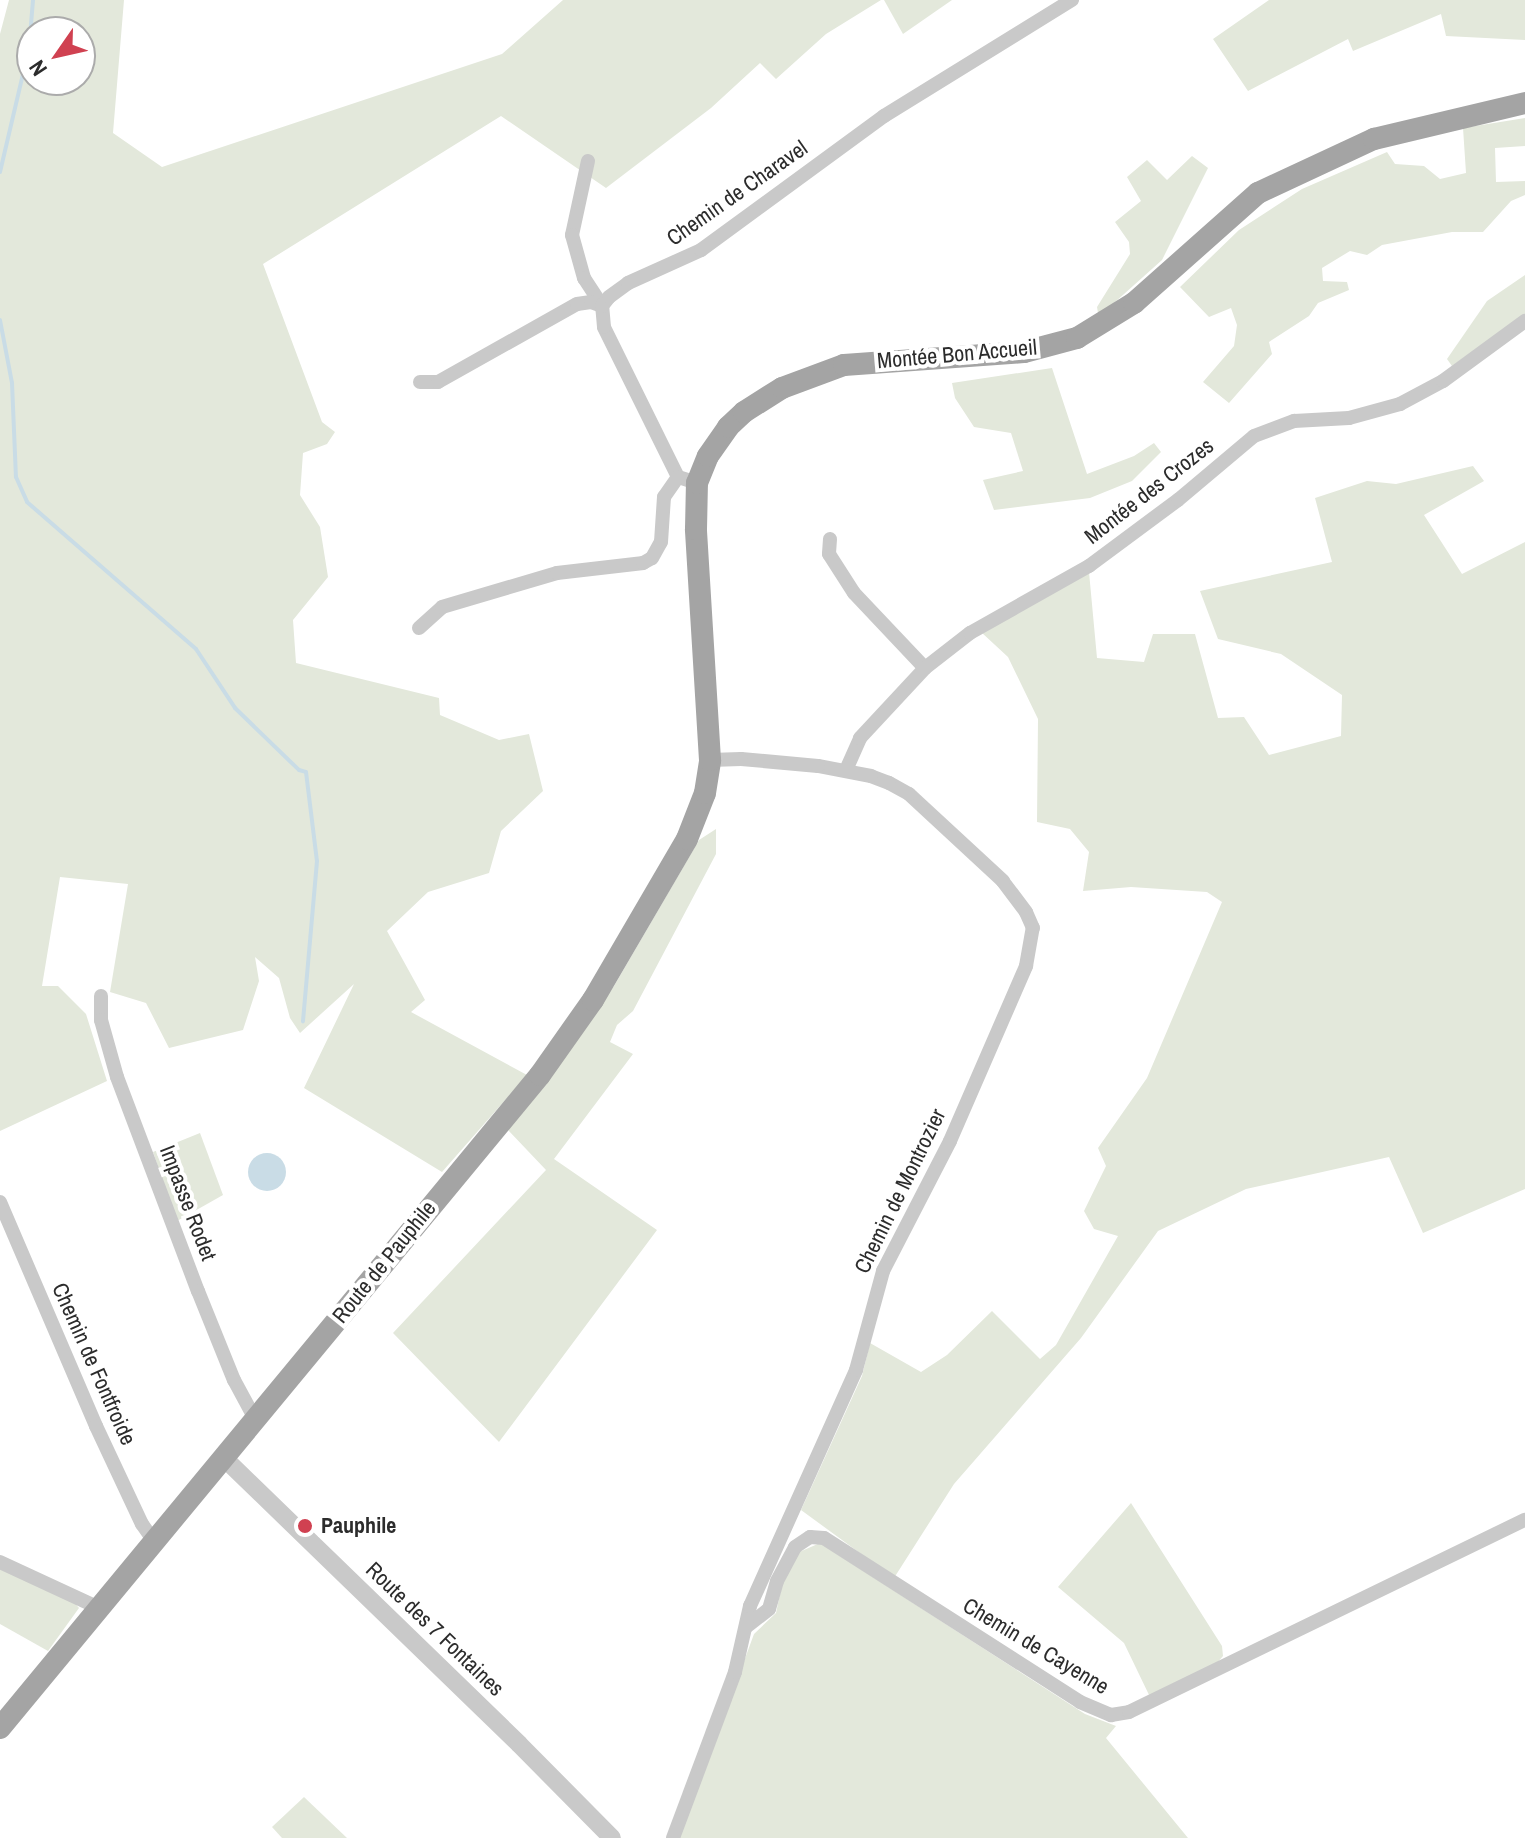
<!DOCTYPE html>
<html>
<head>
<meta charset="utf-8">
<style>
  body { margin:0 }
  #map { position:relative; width:1525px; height:1838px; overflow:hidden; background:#fff; font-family:"Archivo Narrow",sans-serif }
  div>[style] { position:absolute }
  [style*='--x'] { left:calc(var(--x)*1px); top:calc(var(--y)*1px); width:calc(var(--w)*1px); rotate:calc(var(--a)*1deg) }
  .green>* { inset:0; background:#e3e8db }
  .water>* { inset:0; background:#c9dce6 }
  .round { border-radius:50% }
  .stream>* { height:4px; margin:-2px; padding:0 2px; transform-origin:2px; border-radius:2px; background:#c9dce6 }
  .minor>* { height:14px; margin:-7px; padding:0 7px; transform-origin:7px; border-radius:7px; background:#c9c9c9 }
  .tertiary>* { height:18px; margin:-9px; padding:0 9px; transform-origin:9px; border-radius:9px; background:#c9c9c9 }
  .primary>* { height:22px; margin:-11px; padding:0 11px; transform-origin:11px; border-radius:11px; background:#a4a4a4 }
  .dots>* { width:22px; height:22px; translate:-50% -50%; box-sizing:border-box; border:4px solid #fff; border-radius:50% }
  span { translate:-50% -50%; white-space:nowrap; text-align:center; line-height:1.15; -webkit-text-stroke:8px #fff; paint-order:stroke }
  .street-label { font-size:22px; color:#2c2c2c }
  .poi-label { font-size:22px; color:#2c2c2c; font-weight:700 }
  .left { translate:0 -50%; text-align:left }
  .north { position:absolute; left:16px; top:16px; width:80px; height:80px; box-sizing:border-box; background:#fff; border:2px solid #ababab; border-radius:50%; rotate:236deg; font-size:22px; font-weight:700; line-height:32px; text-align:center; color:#2c2c2c }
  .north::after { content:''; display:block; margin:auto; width:28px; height:36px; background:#d04151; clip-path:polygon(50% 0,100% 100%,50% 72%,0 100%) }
</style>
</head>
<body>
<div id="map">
  <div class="green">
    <i style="clip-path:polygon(evenodd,9px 0,124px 0,113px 133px,162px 167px,502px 54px,563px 0,881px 0,826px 34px,776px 79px,760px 63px,711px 108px,606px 188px,501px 116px,263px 264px,322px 422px,335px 432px,327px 444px,303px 453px,300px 495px,320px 527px,328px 577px,293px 620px,296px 663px,439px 698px,440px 715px,499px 740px,529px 734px,543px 791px,501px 831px,489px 873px,428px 892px,387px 931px,425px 1000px,411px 1012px,527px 1075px,442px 1172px,304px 1088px,354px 984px,300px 1033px,290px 1018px,279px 978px,255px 957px,259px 981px,243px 1030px,169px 1048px,146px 1003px,110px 992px,128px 884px,60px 877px,42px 986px,58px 986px,86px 1014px,107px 1081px,0 1131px,0 34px,9px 0,32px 32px,80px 32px,80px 80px,32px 80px,32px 32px)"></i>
    <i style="clip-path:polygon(884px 0,952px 0,903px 34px)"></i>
    <i style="clip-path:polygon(1269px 0,1525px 0,1525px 40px,1446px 36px,1441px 14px,1353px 51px,1348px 39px,1248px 91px,1213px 39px)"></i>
    <i style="clip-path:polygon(1525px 118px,1525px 146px,1495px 148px,1496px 182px,1525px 181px,1525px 195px,1511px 201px,1483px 232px,1452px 232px,1382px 245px,1367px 255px,1350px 251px,1322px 268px,1323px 281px,1347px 282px,1349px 290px,1318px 303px,1309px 316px,1269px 342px,1272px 354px,1229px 403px,1203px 382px,1234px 346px,1237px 325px,1231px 308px,1209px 317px,1180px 287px,1239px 230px,1302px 189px,1387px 152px,1395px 164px,1424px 166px,1440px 179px,1466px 173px,1463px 128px)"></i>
    <i style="clip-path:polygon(1192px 156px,1208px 168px,1162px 260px,1105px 311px,1098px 313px,1097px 307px,1130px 254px,1129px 242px,1115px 222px,1141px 201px,1127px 177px,1147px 160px,1167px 180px)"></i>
    <i style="clip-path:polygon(1525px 275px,1525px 315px,1452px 366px,1447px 359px,1487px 301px)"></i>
    <i style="clip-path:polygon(1052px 368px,1087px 474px,1134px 456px,1154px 443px,1161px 452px,1132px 481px,1090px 498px,994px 510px,983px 480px,1023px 471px,1011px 433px,974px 427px,955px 398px,952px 383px)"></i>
    <i style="clip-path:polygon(1473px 466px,1484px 481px,1424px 515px,1462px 574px,1525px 542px,1525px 1189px,1423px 1233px,1389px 1157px,1246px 1189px,1158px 1231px,1081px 1338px,954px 1484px,894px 1578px,801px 1510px,862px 1376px,870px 1343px,921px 1372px,947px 1355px,992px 1311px,1040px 1359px,1056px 1345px,1118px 1236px,1094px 1229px,1084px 1211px,1106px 1166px,1098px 1148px,1147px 1078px,1222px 902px,1207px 892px,1131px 887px,1083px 891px,1089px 852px,1070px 829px,1037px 822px,1038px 719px,1008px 657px,981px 632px,1089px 572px,1097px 658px,1144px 662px,1153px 634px,1195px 634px,1218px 718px,1244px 717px,1269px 755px,1341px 736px,1342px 695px,1281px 654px,1218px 639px,1200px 591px,1332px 562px,1315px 498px,1367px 481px,1396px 484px)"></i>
    <i style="clip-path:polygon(716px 829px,716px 854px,633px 1011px,617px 1025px,610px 1042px,633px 1054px,554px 1159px,657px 1230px,499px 1442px,393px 1333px,546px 1170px,508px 1130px,614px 986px,699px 840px)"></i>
    <i style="clip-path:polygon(200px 1133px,223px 1195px,177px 1221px,153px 1152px)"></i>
    <i style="clip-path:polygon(1131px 1503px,1222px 1646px,1223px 1656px,1217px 1663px,1150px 1697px,1124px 1643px,1058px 1587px)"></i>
    <i style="clip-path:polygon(820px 1543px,1085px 1714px,1116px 1726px,1106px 1738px,1188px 1838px,679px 1838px,754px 1634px,776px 1613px,783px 1580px,797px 1553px)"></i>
    <i style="clip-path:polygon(0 1568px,74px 1602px,79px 1608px,48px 1651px,0 1624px)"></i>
    <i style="clip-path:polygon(304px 1797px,347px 1838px,282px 1838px,272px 1827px)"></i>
  </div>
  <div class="water">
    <i class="round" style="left:248px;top:1153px;width:38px;height:38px"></i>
  </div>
  <div class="stream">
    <i style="--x:0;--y:172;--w:127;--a:-76.8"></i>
    <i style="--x:29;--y:48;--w:48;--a:-85.2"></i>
    <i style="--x:0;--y:320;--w:64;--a:79.2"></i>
    <i style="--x:12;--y:383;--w:94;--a:87.6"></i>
    <i style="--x:16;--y:477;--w:27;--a:66"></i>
    <i style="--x:27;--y:502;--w:224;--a:41"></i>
    <i style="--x:196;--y:649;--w:71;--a:56.5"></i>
    <i style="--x:235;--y:708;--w:89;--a:44.1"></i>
    <i style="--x:299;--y:770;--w:7;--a:16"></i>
    <i style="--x:306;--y:772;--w:90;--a:83"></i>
    <i style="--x:317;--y:861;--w:161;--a:95"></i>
  </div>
  <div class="minor">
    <i style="--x:588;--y:161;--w:76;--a:102.2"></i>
    <i style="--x:572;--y:235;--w:45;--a:74.4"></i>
    <i style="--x:584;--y:278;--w:33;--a:57"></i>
    <i style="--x:420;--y:382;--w:18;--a:0"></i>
    <i style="--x:438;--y:382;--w:159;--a:-29.3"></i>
    <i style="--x:577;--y:304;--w:14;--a:-8"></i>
    <i style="--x:591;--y:302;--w:12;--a:20"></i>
    <i style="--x:697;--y:483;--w:20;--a:-162"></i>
    <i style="--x:678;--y:477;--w:167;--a:-116.3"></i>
    <i style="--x:604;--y:327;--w:21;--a:-95"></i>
    <i style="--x:602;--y:306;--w:11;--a:-52"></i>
    <i style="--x:609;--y:297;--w:24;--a:-36"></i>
    <i style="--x:628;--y:283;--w:80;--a:-24.3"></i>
    <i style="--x:701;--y:250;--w:227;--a:-36.2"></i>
    <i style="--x:884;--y:116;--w:221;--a:-31.7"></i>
    <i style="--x:830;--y:539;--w:15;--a:94"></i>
    <i style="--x:829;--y:554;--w:46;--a:57.3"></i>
    <i style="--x:854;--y:593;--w:103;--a:46.6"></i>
    <i style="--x:419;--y:628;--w:31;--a:-42"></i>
    <i style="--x:442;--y:607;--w:120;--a:-16.5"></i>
    <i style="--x:557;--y:573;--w:87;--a:-6.6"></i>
    <i style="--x:643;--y:563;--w:10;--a:-29"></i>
    <i style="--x:652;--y:558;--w:18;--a:-61"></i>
    <i style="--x:661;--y:542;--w:45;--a:-86.2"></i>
    <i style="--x:664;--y:497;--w:24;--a:-55"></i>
    <i style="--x:846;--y:770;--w:35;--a:-66"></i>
    <i style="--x:860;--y:738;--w:96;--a:-47.1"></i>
    <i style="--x:925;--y:668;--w:57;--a:-37.9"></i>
    <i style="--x:970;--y:633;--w:137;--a:-29.4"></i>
    <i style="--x:1089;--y:566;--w:111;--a:-36.6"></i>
    <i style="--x:1178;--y:500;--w:99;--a:-40.1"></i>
    <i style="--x:1254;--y:436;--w:43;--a:-20.6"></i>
    <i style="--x:1294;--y:421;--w:55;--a:-3.1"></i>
    <i style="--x:1349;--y:418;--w:53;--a:-15.4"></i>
    <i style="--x:1400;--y:404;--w:49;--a:-28.1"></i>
    <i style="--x:1443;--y:381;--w:102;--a:-36.2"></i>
    <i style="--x:101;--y:996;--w:24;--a:90"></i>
    <i style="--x:101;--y:1020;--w:59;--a:74.3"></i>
    <i style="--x:117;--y:1077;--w:229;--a:69.3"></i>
    <i style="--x:198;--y:1291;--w:96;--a:68"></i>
    <i style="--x:234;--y:1380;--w:44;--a:61.7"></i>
    <i style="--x:0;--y:1202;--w:244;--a:66.8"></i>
    <i style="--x:96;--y:1426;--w:108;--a:64.9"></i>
    <i style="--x:142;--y:1524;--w:21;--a:55"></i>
    <i style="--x:0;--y:1562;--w:109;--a:24.9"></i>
    <i style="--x:746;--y:1627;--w:29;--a:-38"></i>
    <i style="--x:769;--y:1609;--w:29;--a:-74"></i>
    <i style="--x:777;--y:1581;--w:38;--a:-62"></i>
    <i style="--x:795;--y:1547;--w:18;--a:-34"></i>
    <i style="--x:810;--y:1537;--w:14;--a:4"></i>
    <i style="--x:824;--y:1538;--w:304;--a:32.6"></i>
    <i style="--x:1080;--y:1702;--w:34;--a:23"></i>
    <i style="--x:1111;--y:1715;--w:18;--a:-9"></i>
    <i style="--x:1129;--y:1712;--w:440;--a:-25.9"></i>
    <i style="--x:673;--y:1838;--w:177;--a:-69.5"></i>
    <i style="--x:735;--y:1672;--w:68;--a:-77.2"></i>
    <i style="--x:750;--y:1606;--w:259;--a:-65.8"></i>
    <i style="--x:856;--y:1370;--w:103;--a:-74.7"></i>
    <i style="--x:883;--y:1271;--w:146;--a:-62.7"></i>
    <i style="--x:950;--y:1141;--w:191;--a:-66.5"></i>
    <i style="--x:1026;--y:966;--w:39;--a:-80"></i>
    <i style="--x:1033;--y:928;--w:17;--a:-114"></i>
    <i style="--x:1026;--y:912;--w:39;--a:-127"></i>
    <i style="--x:1003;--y:881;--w:128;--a:-137.2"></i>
    <i style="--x:909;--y:794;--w:23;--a:-151"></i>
    <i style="--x:889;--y:783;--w:19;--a:-159"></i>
    <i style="--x:871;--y:776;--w:54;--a:-169.3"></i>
    <i style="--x:818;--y:766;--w:77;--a:-174.8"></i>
    <i style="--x:741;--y:759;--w:31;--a:178"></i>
  </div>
  <div class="tertiary">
    <i style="--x:223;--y:1457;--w:412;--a:44.1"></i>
    <i style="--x:519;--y:1744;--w:132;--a:45.3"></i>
  </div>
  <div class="primary">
    <i style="--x:0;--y:1728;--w:847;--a:-50.41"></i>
    <i style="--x:540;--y:1075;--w:92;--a:-54.8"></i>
    <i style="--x:593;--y:1000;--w:186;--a:-59.7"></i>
    <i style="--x:687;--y:839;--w:49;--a:-68.6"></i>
    <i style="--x:705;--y:793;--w:33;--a:-81"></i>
    <i style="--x:710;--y:760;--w:231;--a:-93.5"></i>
    <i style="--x:696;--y:529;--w:46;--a:-88.8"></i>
    <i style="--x:697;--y:483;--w:29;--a:-68"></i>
    <i style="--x:708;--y:456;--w:35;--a:-55"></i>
    <i style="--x:728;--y:427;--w:22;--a:-43"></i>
    <i style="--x:744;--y:412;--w:45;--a:-32.3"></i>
    <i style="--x:782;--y:388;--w:66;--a:-20.4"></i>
    <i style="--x:844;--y:365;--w:180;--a:-4.1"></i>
    <i style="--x:1024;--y:352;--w:55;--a:-14.8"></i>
    <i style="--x:1077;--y:338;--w:67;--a:-31.6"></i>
    <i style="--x:1134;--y:303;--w:166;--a:-41.6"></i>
    <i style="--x:1258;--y:193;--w:128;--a:-25"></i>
    <i style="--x:1374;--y:139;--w:155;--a:-13.4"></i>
  </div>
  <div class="dots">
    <i style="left:305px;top:1526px;background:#d04151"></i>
  </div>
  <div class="street-label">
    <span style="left:737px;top:193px;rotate:-35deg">Chemin de Charavel</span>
    <span style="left:957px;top:354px;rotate:-5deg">Montée Bon Accueil</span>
    <span style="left:1149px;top:491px;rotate:-38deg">Montée des Crozes</span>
    <span style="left:900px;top:1191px;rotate:-64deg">Chemin de Montrozier</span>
    <span style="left:188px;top:1203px;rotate:69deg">Impasse Rodet</span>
    <span style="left:384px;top:1262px;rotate:-51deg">Route de Pauphile</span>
    <span style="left:94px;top:1364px;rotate:66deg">Chemin de Fontfroide</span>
    <span style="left:435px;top:1629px;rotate:44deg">Route des 7 Fontaines</span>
    <span style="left:1036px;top:1646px;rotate:31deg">Chemin de Cayenne</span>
  </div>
  <div class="poi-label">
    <span class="left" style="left:321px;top:1526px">Pauphile</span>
  </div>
  <div class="north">N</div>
</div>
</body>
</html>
